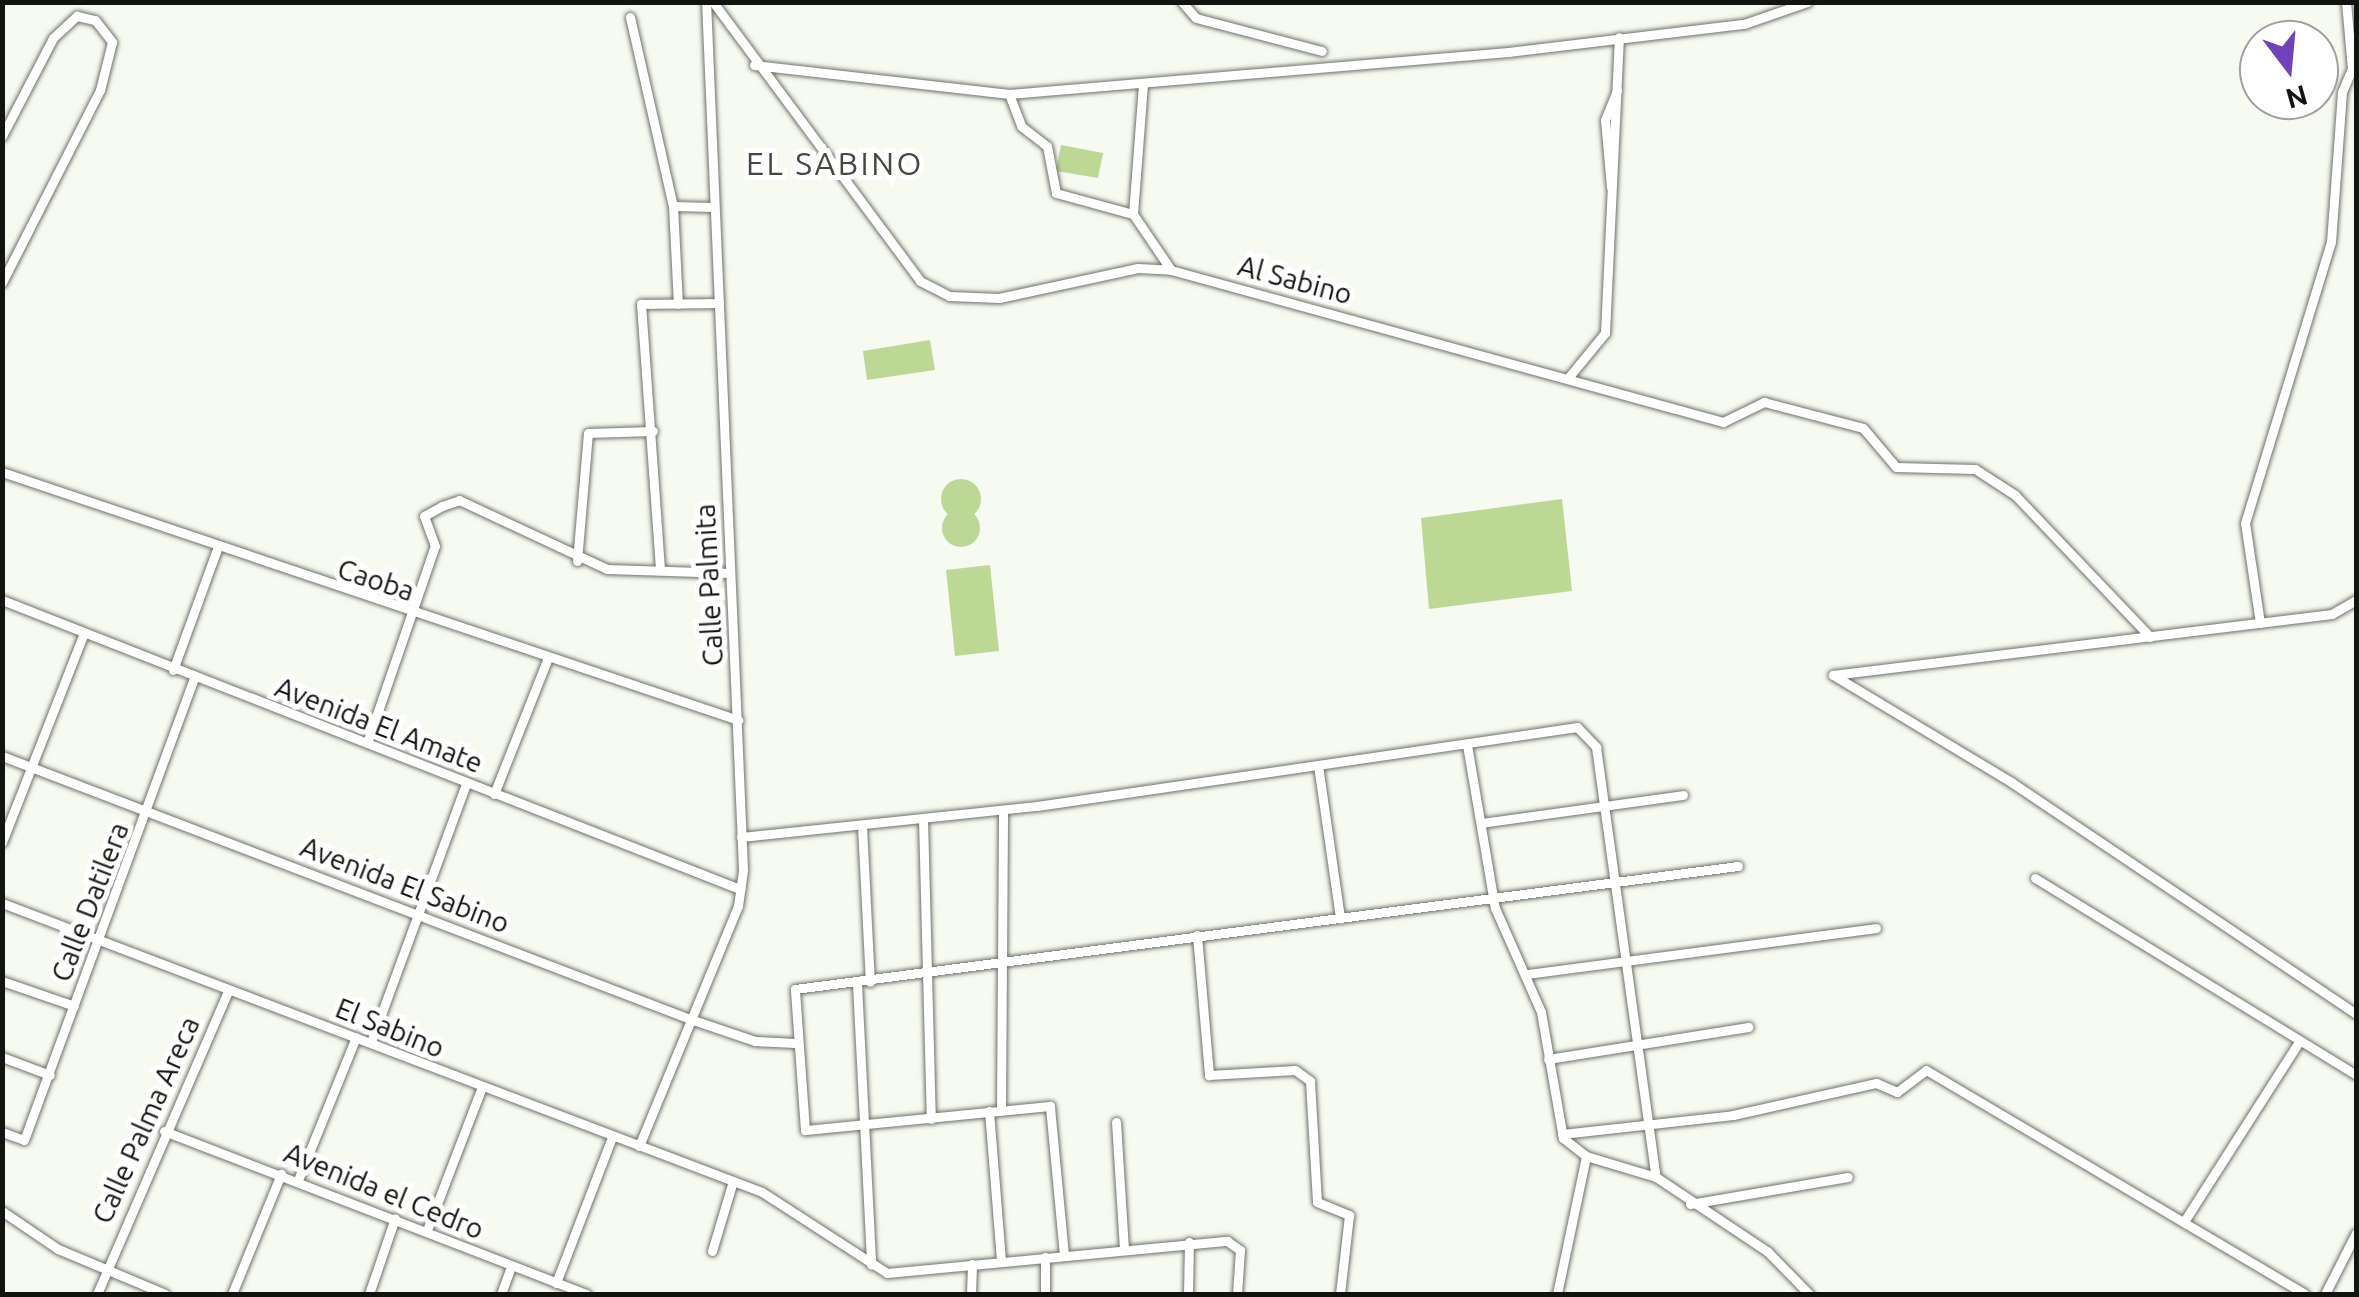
<!DOCTYPE html>
<html>
<head>
<meta charset="utf-8">
<style>
  body { margin:0 }
  #map { position:relative; width:2359px; height:1297px; overflow:hidden; background:#f6faf0; font-family:Ubuntu,sans-serif }
  div>[style] { position:absolute }
  [style*='--x'] { left:calc(var(--x)*1px); top:calc(var(--y)*1px); width:calc(var(--w)*1px); rotate:calc(var(--a)*1deg) }
  .green>* { inset:0; background:#bdd894 }
  .round { border-radius:50% }
  .roads { filter:drop-shadow(0 0 2px #6e7269) drop-shadow(0 0 2px #6e7269) }
  .street>* { height:9px; margin:-4.5px; padding:0 4.5px; transform-origin:4.5px; border-radius:4.5px; background:#fff }
  span { translate:-50% -50%; white-space:nowrap; text-align:center; line-height:1.15; -webkit-text-stroke:10px #fff; paint-order:stroke }
  .street-label { font-size:28px; color:#121410 }
  .quarter-label { font-size:32px; color:#454841; letter-spacing:2.5px }
  .frame { position:absolute; inset:0; border:5px solid #121410; pointer-events:none }
  .north { position:absolute; left:2239px; top:20px; width:100px; height:100px; box-sizing:border-box; background:#fff; border:2px solid #a0a19f; border-radius:50%; rotate:164deg; font-size:28px; font-weight:700; line-height:40px; text-align:center; color:#121410 }
  .north::after { content:''; display:block; margin:auto; width:35px; height:45px; background:#7143bb; clip-path:polygon(50% 0,100% 100%,50% 72%,0 100%) }
</style>
</head>
<body>
<div id="map">
  <div class="green">
    <i style="clip-path:polygon(1061px 145px,1103px 153px,1098px 178px,1056px 171px)"></i>
    <i style="clip-path:polygon(930px 340px,935px 370px,867px 380px,863px 351px)"></i>
    <i class="round" style="left:941px;top:479px;width:40px;height:40px"></i>
    <i style="clip-path:polygon(1562px 499px,1572px 591px,1429px 609px,1421px 518px)"></i>
    <i class="round" style="left:942px;top:509px;width:38px;height:38px"></i>
    <i style="clip-path:polygon(990px 565px,999px 651px,955px 656px,946px 570px)"></i>
  </div>
  <div class="roads">
    <div class="street">
      <i style="--x:713;--y:2;--w:347;--a:53.4"></i>
      <i style="--x:920;--y:281;--w:33;--a:27"></i>
      <i style="--x:949;--y:296;--w:50;--a:2.3"></i>
      <i style="--x:999;--y:298;--w:142;--a:-12.2"></i>
      <i style="--x:1138;--y:268;--w:33;--a:3"></i>
      <i style="--x:1171;--y:270;--w:573;--a:15.4"></i>
      <i style="--x:1723;--y:422;--w:46;--a:-26"></i>
      <i style="--x:1764;--y:402;--w:102;--a:14.7"></i>
      <i style="--x:1863;--y:428;--w:51;--a:49.8"></i>
      <i style="--x:1896;--y:467;--w:79;--a:1.5"></i>
      <i style="--x:1975;--y:469;--w:48;--a:33"></i>
      <i style="--x:2015;--y:495;--w:196;--a:46.4"></i>
      <i style="--x:1182;--y:2;--w:21;--a:49"></i>
      <i style="--x:1196;--y:18;--w:130;--a:14.7"></i>
      <i style="--x:630;--y:17;--w:194;--a:77.2"></i>
      <i style="--x:673;--y:206;--w:40;--a:1.4"></i>
      <i style="--x:754;--y:65;--w:257;--a:6.5"></i>
      <i style="--x:1009;--y:94;--w:501;--a:-4.81"></i>
      <i style="--x:1508;--y:52;--w:238;--a:-6.8"></i>
      <i style="--x:1744;--y:24;--w:67;--a:-19.2"></i>
      <i style="--x:1143;--y:84;--w:130;--a:94.4"></i>
      <i style="--x:1133;--y:214;--w:68;--a:55.8"></i>
      <i style="--x:1009;--y:94;--w:34;--a:69"></i>
      <i style="--x:1021;--y:126;--w:33;--a:38"></i>
      <i style="--x:1047;--y:146;--w:48;--a:79.2"></i>
      <i style="--x:1056;--y:193;--w:80;--a:15.3"></i>
      <i style="--x:2;--y:136;--w:110;--a:-62.5"></i>
      <i style="--x:53;--y:38;--w:33;--a:-43"></i>
      <i style="--x:77;--y:16;--w:18;--a:13"></i>
      <i style="--x:95;--y:20;--w:28;--a:52"></i>
      <i style="--x:112;--y:42;--w:49;--a:104"></i>
      <i style="--x:100;--y:90;--w:216;--a:117"></i>
      <i style="--x:1611;--y:187;--w:67;--a:-95.1"></i>
      <i style="--x:1605;--y:120;--w:32;--a:-68"></i>
      <i style="--x:673;--y:206;--w:98;--a:87.1"></i>
      <i style="--x:1568;--y:378;--w:58;--a:-50.6"></i>
      <i style="--x:1605;--y:333;--w:296;--a:-87.3"></i>
      <i style="--x:2;--y:472;--w:777;--a:18.62"></i>
      <i style="--x:577;--y:561;--w:128;--a:-85.1"></i>
      <i style="--x:588;--y:433;--w:65;--a:-1.8"></i>
      <i style="--x:660;--y:569;--w:266;--a:-94.1"></i>
      <i style="--x:641;--y:304;--w:78;--a:-0.7"></i>
      <i style="--x:2;--y:600;--w:793;--a:21.39"></i>
      <i style="--x:2356;--y:600;--w:28;--a:150"></i>
      <i style="--x:2332;--y:614;--w:503;--a:173.03"></i>
      <i style="--x:1833;--y:675;--w:208;--a:31"></i>
      <i style="--x:2011;--y:782;--w:416;--a:33.9"></i>
      <i style="--x:2260;--y:623;--w:101;--a:-98.5"></i>
      <i style="--x:2245;--y:523;--w:294;--a:-73"></i>
      <i style="--x:2331;--y:242;--w:150;--a:-85.8"></i>
      <i style="--x:2342;--y:92;--w:25;--a:-67"></i>
      <i style="--x:2352;--y:69;--w:67;--a:-95.1"></i>
      <i style="--x:173;--y:670;--w:129;--a:-70"></i>
      <i style="--x:367;--y:743;--w:208;--a:-71"></i>
      <i style="--x:435;--y:546;--w:32;--a:-110"></i>
      <i style="--x:424;--y:516;--w:21;--a:-29"></i>
      <i style="--x:442;--y:506;--w:18;--a:-19"></i>
      <i style="--x:459;--y:500;--w:163;--a:25"></i>
      <i style="--x:607;--y:569;--w:123;--a:1.9"></i>
      <i style="--x:1467;--y:745;--w:165;--a:80.3"></i>
      <i style="--x:1495;--y:908;--w:114;--a:66.1"></i>
      <i style="--x:1541;--y:1012;--w:128;--a:80.1"></i>
      <i style="--x:1563;--y:1138;--w:29;--a:38"></i>
      <i style="--x:1586;--y:1156;--w:73;--a:16.7"></i>
      <i style="--x:1656;--y:1177;--w:135;--a:33.8"></i>
      <i style="--x:1768;--y:1252;--w:59;--a:45.7"></i>
      <i style="--x:2;--y:756;--w:737;--a:20.92"></i>
      <i style="--x:690;--y:1019;--w:69;--a:18.7"></i>
      <i style="--x:755;--y:1041;--w:40;--a:2.9"></i>
      <i style="--x:1318;--y:765;--w:155;--a:81.8"></i>
      <i style="--x:494;--y:794;--w:144;--a:-68.4"></i>
      <i style="--x:923;--y:819;--w:300;--a:88.5"></i>
      <i style="--x:1481;--y:823;--w:204;--a:-7.9"></i>
      <i style="--x:862;--y:826;--w:156;--a:87.1"></i>
      <i style="--x:741;--y:837;--w:298;--a:-6"></i>
      <i style="--x:1037;--y:806;--w:546;--a:-8.32"></i>
      <i style="--x:1577;--y:727;--w:28;--a:46"></i>
      <i style="--x:1596;--y:747;--w:434;--a:82.1"></i>
      <i style="--x:2;--y:842;--w:222;--a:-68.6"></i>
      <i style="--x:2035;--y:878;--w:377;--a:31.5"></i>
      <i style="--x:2;--y:903;--w:813;--a:20.82"></i>
      <i style="--x:762;--y:1192;--w:149;--a:32.9"></i>
      <i style="--x:887;--y:1273;--w:342;--a:-5.4"></i>
      <i style="--x:1227;--y:1241;--w:16;--a:35"></i>
      <i style="--x:1240;--y:1250;--w:44;--a:93.9"></i>
      <i style="--x:1197;--y:935;--w:141;--a:85.1"></i>
      <i style="--x:1209;--y:1075;--w:86;--a:-3.3"></i>
      <i style="--x:1295;--y:1070;--w:19;--a:36"></i>
      <i style="--x:1310;--y:1081;--w:121;--a:86.7"></i>
      <i style="--x:1317;--y:1202;--w:35;--a:22"></i>
      <i style="--x:1349;--y:1215;--w:80;--a:96.5"></i>
      <i style="--x:1527;--y:974;--w:352;--a:-7.5"></i>
      <i style="--x:2;--y:981;--w:76;--a:19.1"></i>
      <i style="--x:857;--y:984;--w:281;--a:87.1"></i>
      <i style="--x:371;--y:1042;--w:275;--a:-69.8"></i>
      <i style="--x:2;--y:1057;--w:51;--a:20.6"></i>
      <i style="--x:1548;--y:1059;--w:203;--a:-9.1"></i>
      <i style="--x:1001;--y:1107;--w:297;--a:-89.6"></i>
      <i style="--x:989;--y:1111;--w:150;--a:85.4"></i>
      <i style="--x:1116;--y:1122;--w:127;--a:86.4"></i>
      <i style="--x:164;--y:1131;--w:453;--a:21.1"></i>
      <i style="--x:2;--y:1132;--w:23;--a:20"></i>
      <i style="--x:24;--y:1140;--w:491;--a:-69.8"></i>
      <i style="--x:1562;--y:1134;--w:172;--a:-6.3"></i>
      <i style="--x:1733;--y:1115;--w:147;--a:-12.6"></i>
      <i style="--x:1876;--y:1083;--w:23;--a:23"></i>
      <i style="--x:1897;--y:1092;--w:36;--a:-37"></i>
      <i style="--x:1926;--y:1070;--w:440;--a:30.6"></i>
      <i style="--x:639;--y:1146;--w:260;--a:-67.6"></i>
      <i style="--x:738;--y:906;--w:37;--a:-82"></i>
      <i style="--x:743;--y:869;--w:868;--a:-92.44"></i>
      <i style="--x:298;--y:1180;--w:154;--a:-67.9"></i>
      <i style="--x:1690;--y:1204;--w:160;--a:-9.7"></i>
      <i style="--x:2;--y:1211;--w:68;--a:34.2"></i>
      <i style="--x:58;--y:1249;--w:116;--a:22.8"></i>
      <i style="--x:2185;--y:1220;--w:211;--a:-57.4"></i>
      <i style="--x:427;--y:1230;--w:151;--a:-69"></i>
      <i style="--x:712;--y:1251;--w:73;--a:-73.3"></i>
      <i style="--x:1064;--y:1255;--w:150;--a:-95.4"></i>
      <i style="--x:1050;--y:1106;--w:246;--a:174.4"></i>
      <i style="--x:805;--y:1130;--w:141;--a:-94.1"></i>
      <i style="--x:795;--y:989;--w:951;--a:-7.43"></i>
      <i style="--x:556;--y:1283;--w:156;--a:-69"></i>
      <i style="--x:97;--y:1294;--w:330;--a:-66.6"></i>
      <i style="--x:232;--y:1294;--w:130;--a:-67.8"></i>
      <i style="--x:369;--y:1294;--w:80;--a:-71.1"></i>
      <i style="--x:501;--y:1294;--w:29;--a:-70"></i>
      <i style="--x:971;--y:1294;--w:30;--a:-88"></i>
      <i style="--x:1045;--y:1294;--w:37;--a:-90"></i>
      <i style="--x:1188;--y:1294;--w:52;--a:-88.9"></i>
      <i style="--x:1557;--y:1294;--w:141;--a:-78.1"></i>
      <i style="--x:2325;--y:1294;--w:68;--a:-63.1"></i>
    </div>
  </div>
  <div class="street-label">
    <span style="left:1295px;top:280px;rotate:15deg">Al Sabino</span>
    <span style="left:376px;top:580px;rotate:18deg">Caoba</span>
    <span style="left:709px;top:585px;rotate:-93deg">Calle Palmita</span>
    <span style="left:379px;top:725px;rotate:21deg">Avenida El Amate</span>
    <span style="left:405px;top:885px;rotate:21deg">Avenida El Sabino</span>
    <span style="left:90px;top:902px;rotate:-69deg">Calle Datilera</span>
    <span style="left:390px;top:1028px;rotate:22deg">El Sabino</span>
    <span style="left:146px;top:1120px;rotate:-66deg">Calle Palma Areca</span>
    <span style="left:384px;top:1191px;rotate:22deg">Avenida el Cedro</span>
  </div>
  <div class="quarter-label">
    <span style="left:835px;top:163px">EL SABINO</span>
  </div>
  <div class="frame"></div>
  <div class="north">N</div>
</div>
</body>
</html>
